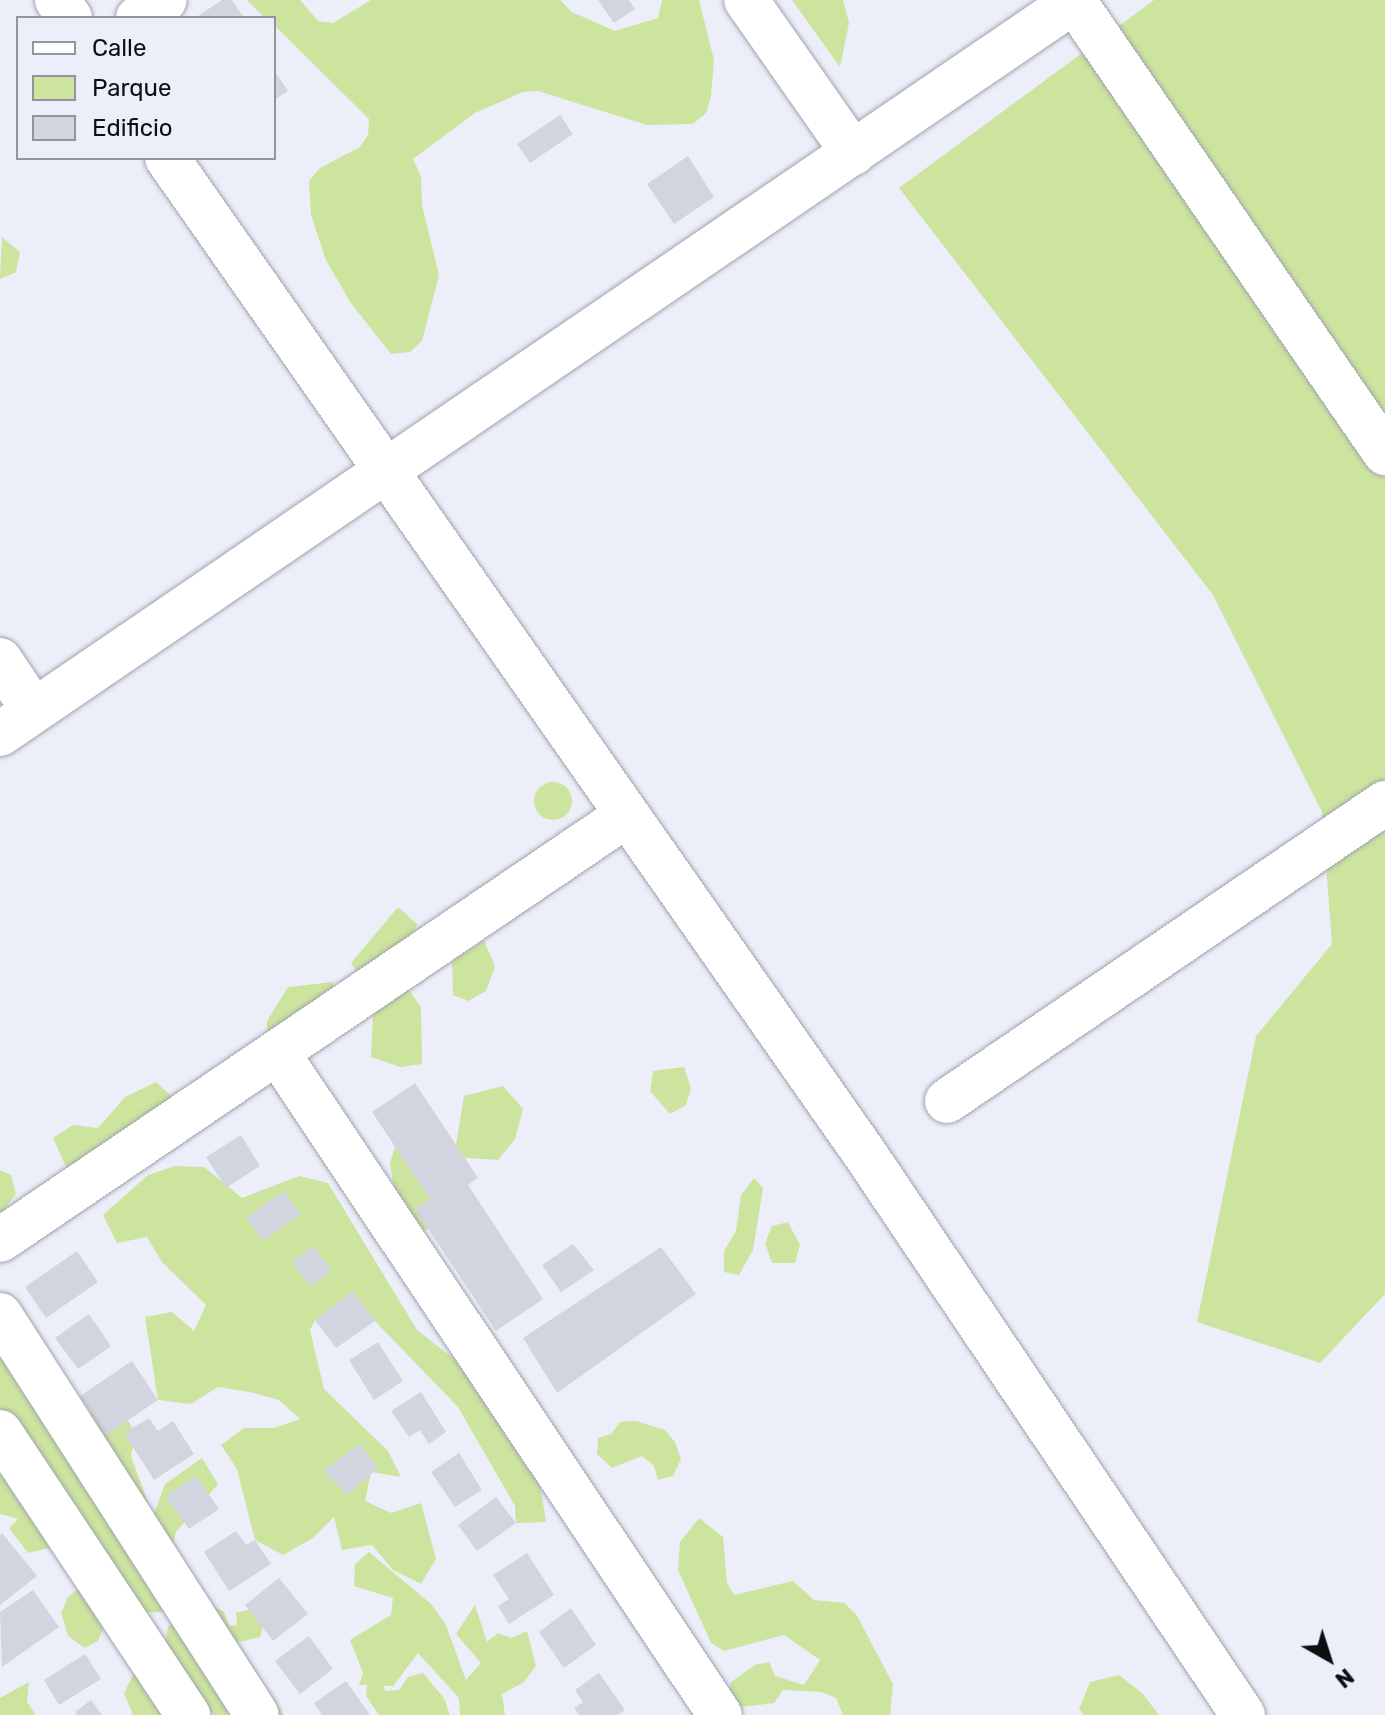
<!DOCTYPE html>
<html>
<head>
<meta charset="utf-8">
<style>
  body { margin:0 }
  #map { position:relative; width:1385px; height:1715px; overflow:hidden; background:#eceffa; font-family:Rubik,sans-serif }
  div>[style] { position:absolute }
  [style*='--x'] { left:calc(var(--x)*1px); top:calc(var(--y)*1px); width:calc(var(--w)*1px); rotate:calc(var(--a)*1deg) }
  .green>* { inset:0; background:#cce49e }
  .round { border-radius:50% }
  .building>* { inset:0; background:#d2d4df }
  .roads { filter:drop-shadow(0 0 2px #a1a4ae) drop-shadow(0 0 2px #a1a4ae) }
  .minor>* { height:44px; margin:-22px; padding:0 22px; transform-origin:22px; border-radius:22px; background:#fff }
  span { translate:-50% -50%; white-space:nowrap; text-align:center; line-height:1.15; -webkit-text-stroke:6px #eceffa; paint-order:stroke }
  .legend { position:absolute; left:16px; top:16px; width:260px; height:144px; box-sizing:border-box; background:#eceffa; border:2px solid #93959d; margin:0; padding:10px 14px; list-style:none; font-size:24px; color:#0e0f12 }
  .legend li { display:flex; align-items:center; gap:16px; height:40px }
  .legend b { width:40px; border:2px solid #93959d }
  .north { position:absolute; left:1289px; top:1619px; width:80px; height:80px; -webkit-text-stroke:6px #eceffa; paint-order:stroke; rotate:141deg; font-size:22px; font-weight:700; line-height:32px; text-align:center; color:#0e0f12 }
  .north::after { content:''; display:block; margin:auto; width:28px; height:36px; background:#0e0f12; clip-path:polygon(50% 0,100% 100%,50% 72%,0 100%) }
</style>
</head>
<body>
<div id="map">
  <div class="green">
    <i style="clip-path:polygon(247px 0,300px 0,318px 21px,333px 23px,371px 0,560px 0,572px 12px,615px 31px,658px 18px,662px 0,699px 0,714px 60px,711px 97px,706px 113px,693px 124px,647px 125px,538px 91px,523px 92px,475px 113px,413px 159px,421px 176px,422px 205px,439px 275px,422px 341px,410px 352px,391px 354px,350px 302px,326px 260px,311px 215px,309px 181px,320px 168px,360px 147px,368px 135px,369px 119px,274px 25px,274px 18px,265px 18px)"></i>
    <i style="clip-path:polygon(792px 0,843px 0,849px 23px,840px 67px)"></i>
    <i style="clip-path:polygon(1154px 0,1385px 0,1385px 1294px,1320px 1363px,1197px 1322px,1256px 1036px,1332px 944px,1322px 812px,1213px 595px,899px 188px)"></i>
    <i style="clip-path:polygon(2px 237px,20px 252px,16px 272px,0 279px)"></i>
    <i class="round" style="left:534px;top:782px;width:38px;height:38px"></i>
    <i style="clip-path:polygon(398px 907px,417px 924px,406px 951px,360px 976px,351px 963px)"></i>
    <i style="clip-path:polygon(484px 941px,495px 966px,486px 991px,468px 1001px,453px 995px,452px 961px)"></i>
    <i style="clip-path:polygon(333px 982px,333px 992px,267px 1036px,267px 1021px,288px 987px)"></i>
    <i style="clip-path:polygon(408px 989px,421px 1007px,422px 1064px,400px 1067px,371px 1057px,373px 1014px)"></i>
    <i style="clip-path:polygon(684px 1067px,691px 1088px,686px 1105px,670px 1114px,650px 1091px,653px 1071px)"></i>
    <i style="clip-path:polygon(156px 1082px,174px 1098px,69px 1173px,53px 1138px,73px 1125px,98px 1128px,125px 1097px)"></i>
    <i style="clip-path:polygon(503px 1086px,523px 1109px,515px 1139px,498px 1160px,454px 1157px,464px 1096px)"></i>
    <i style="clip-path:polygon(399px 1134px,447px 1226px,416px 1231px,394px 1189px,390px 1163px)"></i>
    <i style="clip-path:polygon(175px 1166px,204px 1167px,242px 1198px,299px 1176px,328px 1183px,417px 1330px,463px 1366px,515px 1437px,541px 1490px,546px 1522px,516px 1523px,515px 1506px,458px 1407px,370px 1316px,341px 1303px,315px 1320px,310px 1330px,324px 1389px,388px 1451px,401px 1477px,371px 1472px,365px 1501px,391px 1513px,421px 1503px,436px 1559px,421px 1584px,393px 1570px,372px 1545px,342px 1550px,334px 1517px,313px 1538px,283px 1555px,255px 1540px,237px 1469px,221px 1445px,244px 1428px,274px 1428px,300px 1419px,279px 1400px,250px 1392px,218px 1387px,191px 1404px,158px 1400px,145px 1317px,172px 1312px,194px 1331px,206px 1305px,162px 1262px,147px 1237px,117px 1243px,103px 1215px,148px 1175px)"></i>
    <i style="clip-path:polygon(0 1170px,11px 1175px,16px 1194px,0 1215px)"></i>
    <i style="clip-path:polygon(754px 1178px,763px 1188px,753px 1250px,739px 1275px,724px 1272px,724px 1251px,736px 1231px,741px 1195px)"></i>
    <i style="clip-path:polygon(788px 1222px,800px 1245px,795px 1263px,772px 1263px,765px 1243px,772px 1226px)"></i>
    <i style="clip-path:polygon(0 1314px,83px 1411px,124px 1414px,136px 1434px,131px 1456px,153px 1517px,165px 1484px,202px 1458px,218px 1484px,176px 1532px,160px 1595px,164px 1612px,109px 1614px,98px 1641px,85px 1648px,68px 1636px,61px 1613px,68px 1597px,85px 1583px,57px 1546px,28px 1553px,9px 1528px,18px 1519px,0 1514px)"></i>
    <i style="clip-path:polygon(636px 1421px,665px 1430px,675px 1442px,681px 1459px,673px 1476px,658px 1480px,654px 1466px,642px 1456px,612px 1468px,597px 1454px,598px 1438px,611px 1434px,620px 1422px)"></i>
    <i style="clip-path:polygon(699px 1518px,723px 1537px,727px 1583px,734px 1595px,793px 1581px,814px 1600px,844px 1603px,856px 1614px,893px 1684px,890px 1715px,843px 1715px,836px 1698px,821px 1692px,783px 1690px,774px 1703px,740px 1707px,728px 1696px,731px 1682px,755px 1665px,769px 1662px,775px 1676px,804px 1685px,820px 1660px,784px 1635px,724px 1651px,711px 1643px,678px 1570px,680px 1542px)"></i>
    <i style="clip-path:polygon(369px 1552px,431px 1604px,445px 1623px,466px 1680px,481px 1663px,456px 1634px,475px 1605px,487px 1642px,498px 1633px,511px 1638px,527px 1631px,536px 1666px,524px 1682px,502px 1694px,505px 1715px,460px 1715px,459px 1698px,418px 1653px,393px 1686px,384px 1686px,385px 1691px,399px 1690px,408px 1677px,423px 1673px,444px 1698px,450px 1715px,379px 1715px,366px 1696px,367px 1685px,359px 1685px,363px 1673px,350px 1640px,391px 1615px,393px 1598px,354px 1586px,355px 1564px)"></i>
    <i style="clip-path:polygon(210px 1604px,224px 1612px,229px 1626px,237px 1625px,236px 1613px,255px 1608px,265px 1619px,260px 1637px,235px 1643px,238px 1684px,267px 1689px,284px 1715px,214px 1715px,208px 1707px,179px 1715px,133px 1715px,124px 1693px,137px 1667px,162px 1656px,168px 1627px,180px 1614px)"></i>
    <i style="clip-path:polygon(1119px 1675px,1142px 1693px,1159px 1715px,1084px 1715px,1079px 1709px,1090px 1682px)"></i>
    <i style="clip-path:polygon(29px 1682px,27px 1702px,36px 1715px,0 1715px,0 1698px)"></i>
  </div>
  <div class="building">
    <i style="clip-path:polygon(222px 0,232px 0,244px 18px,195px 18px)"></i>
    <i style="clip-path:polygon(598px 0,629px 0,635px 9px,614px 23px)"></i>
    <i style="clip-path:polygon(274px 70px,288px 91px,274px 100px)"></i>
    <i style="clip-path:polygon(560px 115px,573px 134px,530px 163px,517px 144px)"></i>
    <i style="clip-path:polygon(688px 156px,714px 197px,674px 224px,647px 184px)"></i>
    <i style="clip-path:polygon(415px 1083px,478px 1178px,468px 1185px,543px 1299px,496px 1331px,415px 1209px,430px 1199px,372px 1112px)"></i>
    <i style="clip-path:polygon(241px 1135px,260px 1166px,226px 1188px,206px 1157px)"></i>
    <i style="clip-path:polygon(284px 1191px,301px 1214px,263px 1241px,246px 1218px)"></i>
    <i style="clip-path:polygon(573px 1244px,594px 1270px,561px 1292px,542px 1265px)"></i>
    <i style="clip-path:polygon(313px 1246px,331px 1271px,310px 1287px,292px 1262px)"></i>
    <i style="clip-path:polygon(661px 1247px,696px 1294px,557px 1393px,523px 1338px)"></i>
    <i style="clip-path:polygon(77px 1251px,98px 1282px,46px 1318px,25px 1287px)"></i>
    <i style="clip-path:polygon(353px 1291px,375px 1321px,336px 1348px,315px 1320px)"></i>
    <i style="clip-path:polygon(89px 1314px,111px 1346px,78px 1369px,55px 1338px)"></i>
    <i style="clip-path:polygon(378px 1342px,403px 1381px,374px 1400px,349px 1360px)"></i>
    <i style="clip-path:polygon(132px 1361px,158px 1400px,106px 1435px,80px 1396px)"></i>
    <i style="clip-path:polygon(421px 1392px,446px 1432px,429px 1444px,420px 1430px,409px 1437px,391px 1411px)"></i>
    <i style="clip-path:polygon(149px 1418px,158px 1431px,173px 1421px,194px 1454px,154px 1480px,124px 1433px)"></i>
    <i style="clip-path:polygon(360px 1444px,378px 1468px,347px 1495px,323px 1471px)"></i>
    <i style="clip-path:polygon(459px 1453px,482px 1490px,455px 1507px,431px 1472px)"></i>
    <i style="clip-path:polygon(196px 1476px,219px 1509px,189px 1529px,166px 1496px)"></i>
    <i style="clip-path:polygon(496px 1497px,516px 1523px,477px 1551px,458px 1525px)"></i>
    <i style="clip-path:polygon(236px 1531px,246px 1545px,255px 1540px,271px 1564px,229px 1591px,204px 1552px)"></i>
    <i style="clip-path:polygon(2px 1533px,37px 1576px,0 1605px,0 1535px)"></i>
    <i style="clip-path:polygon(527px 1553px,554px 1595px,509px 1624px,498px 1606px,509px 1599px,493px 1575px)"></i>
    <i style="clip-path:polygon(279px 1578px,308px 1614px,273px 1641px,245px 1605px)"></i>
    <i style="clip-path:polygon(33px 1590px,59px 1627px,2px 1667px,0 1612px)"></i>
    <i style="clip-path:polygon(571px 1608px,596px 1645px,564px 1668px,539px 1632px)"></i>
    <i style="clip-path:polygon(309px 1636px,333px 1669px,300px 1694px,275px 1661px)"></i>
    <i style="clip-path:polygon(85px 1654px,101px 1679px,59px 1705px,44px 1680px)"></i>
    <i style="clip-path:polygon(599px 1673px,625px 1710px,617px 1715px,579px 1715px,574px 1708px,583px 1702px,575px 1690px)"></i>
    <i style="clip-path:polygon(346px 1681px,370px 1715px,322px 1715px,314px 1703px)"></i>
    <i style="clip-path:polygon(91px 1700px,102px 1715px,77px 1715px,75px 1712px)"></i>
  </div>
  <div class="roads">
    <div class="minor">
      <i style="--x:57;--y:0;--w:22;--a:54"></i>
      <i style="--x:746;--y:0;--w:187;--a:55"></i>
      <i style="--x:1074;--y:1;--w:549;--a:55.47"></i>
      <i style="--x:138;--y:18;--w:32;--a:-34"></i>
      <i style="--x:167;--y:158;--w:1220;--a:54.98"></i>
      <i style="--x:867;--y:1157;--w:673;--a:56.03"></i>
      <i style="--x:0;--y:660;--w:61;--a:56.3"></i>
      <i style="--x:0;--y:734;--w:1303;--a:-34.3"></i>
      <i style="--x:277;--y:1052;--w:797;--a:56.25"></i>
      <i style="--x:947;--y:1101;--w:530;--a:-34.23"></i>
      <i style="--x:0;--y:1240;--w:757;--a:-34.13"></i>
      <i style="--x:0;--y:1315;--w:475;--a:57.3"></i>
      <i style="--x:0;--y:1432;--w:340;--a:56.4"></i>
    </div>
  </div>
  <ul class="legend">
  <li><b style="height:10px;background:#fff"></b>Calle</li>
  <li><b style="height:22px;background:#cce49e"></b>Parque</li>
  <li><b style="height:22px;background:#d2d4df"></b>Edificio</li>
  </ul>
  <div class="north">N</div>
</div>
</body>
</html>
